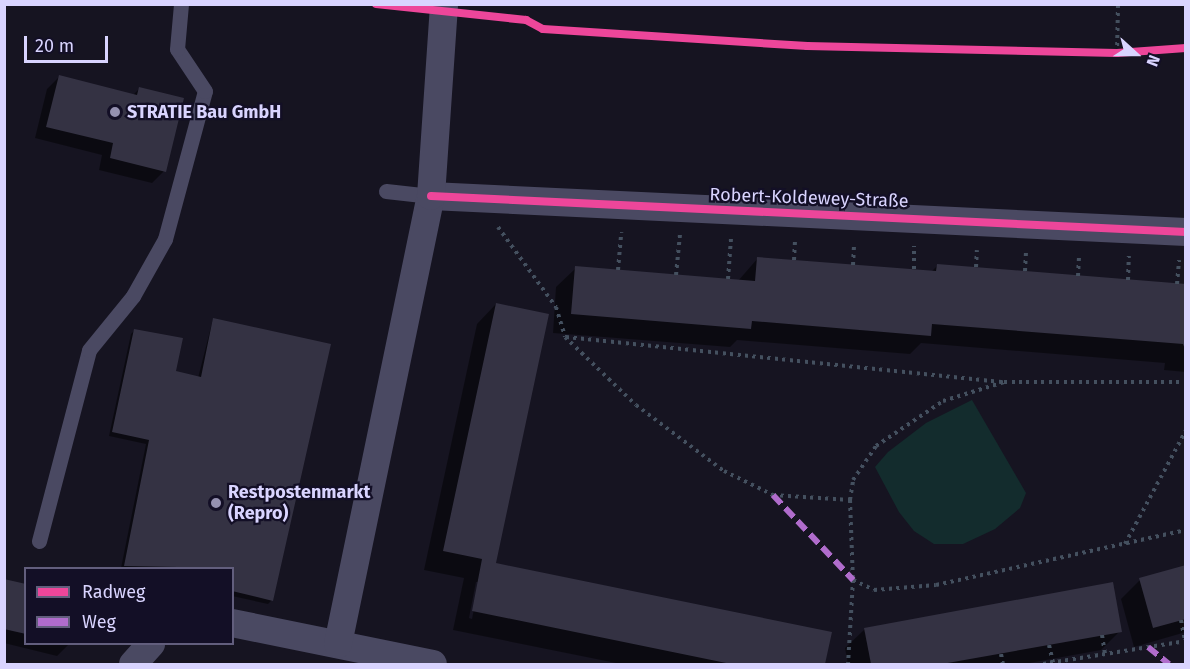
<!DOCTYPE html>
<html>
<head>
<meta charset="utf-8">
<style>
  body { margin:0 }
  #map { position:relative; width:1190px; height:669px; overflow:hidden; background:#161421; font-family:"Fira Sans",sans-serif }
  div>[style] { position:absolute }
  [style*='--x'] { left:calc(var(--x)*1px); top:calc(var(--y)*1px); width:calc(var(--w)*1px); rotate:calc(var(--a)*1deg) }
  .green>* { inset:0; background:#132c2d }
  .shadow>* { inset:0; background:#0007 }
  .building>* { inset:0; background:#343243 }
  .path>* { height:4px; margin-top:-2px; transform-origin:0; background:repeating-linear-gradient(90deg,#44505f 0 3px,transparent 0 7.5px) }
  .service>* { height:15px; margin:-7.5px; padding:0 7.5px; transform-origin:7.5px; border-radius:7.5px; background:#4a4962 }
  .minor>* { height:28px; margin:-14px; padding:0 14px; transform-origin:14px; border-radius:14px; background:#4a4962 }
  .quiet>* { height:6px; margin-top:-3px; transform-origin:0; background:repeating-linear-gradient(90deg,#b06ccc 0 12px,transparent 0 18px) }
  .cycleway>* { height:8px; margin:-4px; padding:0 4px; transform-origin:4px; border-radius:4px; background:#ed469a }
  .dots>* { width:16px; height:16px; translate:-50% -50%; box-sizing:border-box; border:3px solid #130f26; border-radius:50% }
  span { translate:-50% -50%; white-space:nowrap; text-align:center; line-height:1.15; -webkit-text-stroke:4.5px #130f26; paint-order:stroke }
  .poi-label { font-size:18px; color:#d9d4ff; font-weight:700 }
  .left { translate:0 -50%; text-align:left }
  .street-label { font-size:18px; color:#d9d4ff }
  .frame { position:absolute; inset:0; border:6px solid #d9d4ff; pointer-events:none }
  .legend { position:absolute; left:24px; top:567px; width:210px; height:78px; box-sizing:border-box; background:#130f26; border:2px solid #625e7d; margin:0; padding:8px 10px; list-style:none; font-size:18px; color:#d9d4ff }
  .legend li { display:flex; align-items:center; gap:12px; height:30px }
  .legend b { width:30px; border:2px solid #625e7d }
  .north { position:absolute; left:1106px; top:24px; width:60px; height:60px; -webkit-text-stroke:4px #130f26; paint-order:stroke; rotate:111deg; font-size:16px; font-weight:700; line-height:24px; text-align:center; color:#d9d4ff }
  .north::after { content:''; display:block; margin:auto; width:21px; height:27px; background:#d9d4ff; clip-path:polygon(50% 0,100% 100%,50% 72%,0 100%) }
  .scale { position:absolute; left:24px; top:36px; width:84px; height:27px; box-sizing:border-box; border:3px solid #d9d4ff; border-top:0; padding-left:8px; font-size:18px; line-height:21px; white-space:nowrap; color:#d9d4ff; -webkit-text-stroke:4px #130f26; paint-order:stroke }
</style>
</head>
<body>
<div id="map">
  <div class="green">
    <i style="clip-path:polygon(972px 400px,1026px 493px,1020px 508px,995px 529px,963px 544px,934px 544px,914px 531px,899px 512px,875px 467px,888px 452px,926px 423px)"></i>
  </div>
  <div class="shadow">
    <i style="clip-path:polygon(59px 77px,133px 95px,139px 89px,164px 171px,152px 183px,99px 170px,102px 155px,35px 138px,47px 89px)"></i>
    <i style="clip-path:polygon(758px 258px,931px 272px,937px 266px,1186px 286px,1186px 372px,1164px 370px,1165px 363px,921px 343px,910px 354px,737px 340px,730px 347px,553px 333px,556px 287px,576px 268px,738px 281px)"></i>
    <i style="clip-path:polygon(evenodd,496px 304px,494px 564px,830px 633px,824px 664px,621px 664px,453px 630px,464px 578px,424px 570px,477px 324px,496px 304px,476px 582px,479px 582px,472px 619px,469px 618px,476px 582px)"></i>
    <i style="clip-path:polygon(213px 319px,272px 600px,268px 604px,232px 596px,232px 568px,121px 568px,146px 444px,109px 436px,131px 334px,135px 330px,174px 372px,198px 378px)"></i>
    <i style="clip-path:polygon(1186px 566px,1186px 632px,1134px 647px,1121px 599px,1140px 580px)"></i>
    <i style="clip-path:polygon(4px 581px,26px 586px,26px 644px,69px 644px,57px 656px,4px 643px)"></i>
    <i style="clip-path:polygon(865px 629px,1120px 631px,1101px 650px,1024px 664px,848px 664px,845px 648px)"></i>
  </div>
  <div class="building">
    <i style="clip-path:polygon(59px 75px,137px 95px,139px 87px,184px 98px,166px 172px,110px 158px,113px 143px,46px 127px)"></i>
    <i style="clip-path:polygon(757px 257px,936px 271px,937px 264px,1186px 284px,1186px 352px,1183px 344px,932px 324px,931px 336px,752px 321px,751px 329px,571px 314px,575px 266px,755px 281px)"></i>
    <i style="clip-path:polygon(496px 303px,549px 314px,496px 563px,832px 632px,825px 664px,731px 664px,472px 611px,482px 559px,443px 551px)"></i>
    <i style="clip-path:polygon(213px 318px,331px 344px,273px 601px,232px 591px,232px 568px,124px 566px,149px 440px,112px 432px,134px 329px,183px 338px,176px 371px,201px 377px)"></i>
    <i style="clip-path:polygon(1186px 565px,1186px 619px,1153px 628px,1139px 578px)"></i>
    <i style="clip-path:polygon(4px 579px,26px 584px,26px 634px,4px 629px)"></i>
    <i style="clip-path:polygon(1113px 582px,1122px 632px,942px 664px,871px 664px,864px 628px)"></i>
  </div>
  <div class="path">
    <i style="--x:1117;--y:53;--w:49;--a:-88.8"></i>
    <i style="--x:498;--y:227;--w:99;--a:54.1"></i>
    <i style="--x:556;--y:307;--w:31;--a:73"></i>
    <i style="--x:565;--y:337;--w:98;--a:43.8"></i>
    <i style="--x:636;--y:405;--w:110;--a:36.9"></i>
    <i style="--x:724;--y:471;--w:55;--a:26.1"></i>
    <i style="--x:773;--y:495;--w:77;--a:3.7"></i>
    <i style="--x:850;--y:500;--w:80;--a:87.9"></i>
    <i style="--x:853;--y:580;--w:84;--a:93.4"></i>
    <i style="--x:794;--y:260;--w:20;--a:-87"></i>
    <i style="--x:853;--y:265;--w:21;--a:-87"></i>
    <i style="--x:976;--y:267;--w:17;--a:-87"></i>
    <i style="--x:914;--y:269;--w:23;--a:-90"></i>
    <i style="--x:618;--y:270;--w:38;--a:-85"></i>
    <i style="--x:1025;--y:271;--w:20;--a:-87"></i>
    <i style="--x:676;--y:275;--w:41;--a:-84.4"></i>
    <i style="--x:1078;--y:276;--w:21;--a:-87"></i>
    <i style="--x:728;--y:279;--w:41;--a:-85.8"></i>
    <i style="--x:1128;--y:280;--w:24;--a:-88"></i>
    <i style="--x:1177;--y:284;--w:24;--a:-85"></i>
    <i style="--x:566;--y:337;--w:440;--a:5.9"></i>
    <i style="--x:850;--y:500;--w:20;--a:-81"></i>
    <i style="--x:853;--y:480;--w:41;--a:-55.9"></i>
    <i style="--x:876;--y:446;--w:81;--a:-33.9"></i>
    <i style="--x:943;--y:401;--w:64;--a:-17.3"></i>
    <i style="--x:1004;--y:382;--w:182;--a:0"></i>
    <i style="--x:1125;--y:544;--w:129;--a:-61.8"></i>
    <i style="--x:853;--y:580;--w:23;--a:25"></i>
    <i style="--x:874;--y:590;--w:62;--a:-4.6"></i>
    <i style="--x:936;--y:585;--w:256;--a:-12.4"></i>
    <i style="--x:1181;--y:620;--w:21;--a:79"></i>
    <i style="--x:1102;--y:635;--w:19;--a:81"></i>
    <i style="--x:1049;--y:645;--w:18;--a:77"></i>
    <i style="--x:1001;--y:654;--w:10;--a:79"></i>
    <i style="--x:952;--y:663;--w:1;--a:90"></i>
    <i style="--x:1043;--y:664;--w:145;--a:-9.1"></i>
  </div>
  <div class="service">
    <i style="--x:386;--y:191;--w:45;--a:6.3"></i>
    <i style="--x:39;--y:541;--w:197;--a:-75.3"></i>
    <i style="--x:89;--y:350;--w:70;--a:-50.8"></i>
    <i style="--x:133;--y:296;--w:65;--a:-60.7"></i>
    <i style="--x:165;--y:239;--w:153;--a:-74.9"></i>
    <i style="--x:205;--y:91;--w:50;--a:-123.7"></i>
    <i style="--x:177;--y:49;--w:45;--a:-84.9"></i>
  </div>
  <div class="minor">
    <i style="--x:431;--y:196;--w:756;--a:2.73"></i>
    <i style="--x:232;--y:623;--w:205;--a:11.5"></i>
    <i style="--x:338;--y:644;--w:458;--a:-78.3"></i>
    <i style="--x:431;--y:196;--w:192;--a:-86.1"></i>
    <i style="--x:133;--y:664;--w:27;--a:-48"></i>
  </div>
  <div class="quiet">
    <i style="--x:773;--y:495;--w:117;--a:46.7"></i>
    <i style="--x:1148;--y:647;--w:27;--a:39"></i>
  </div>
  <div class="cycleway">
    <i style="--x:376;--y:4;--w:151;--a:6.1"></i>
    <i style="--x:526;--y:20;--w:19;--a:28"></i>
    <i style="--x:543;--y:29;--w:265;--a:3.7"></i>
    <i style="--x:807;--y:46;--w:310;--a:1.3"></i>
    <i style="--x:1117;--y:53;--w:69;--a:-4.1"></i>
    <i style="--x:431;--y:196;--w:756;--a:2.73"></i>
  </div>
  <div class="dots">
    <i style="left:115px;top:112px;background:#9591b1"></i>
    <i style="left:216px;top:503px;background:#9591b1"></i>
  </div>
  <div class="poi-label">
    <span class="left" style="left:127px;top:112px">STRATIE Bau GmbH</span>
    <span class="left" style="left:228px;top:503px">Restpostenmarkt<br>(Repro)</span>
  </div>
  <div class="street-label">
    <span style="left:809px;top:198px;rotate:2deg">Robert-Koldewey-Straße</span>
  </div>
  <div class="frame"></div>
  <ul class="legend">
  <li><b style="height:8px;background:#ed469a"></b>Radweg</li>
  <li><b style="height:8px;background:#b06ccc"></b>Weg</li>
  </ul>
  <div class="north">N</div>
  <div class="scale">20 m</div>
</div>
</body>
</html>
